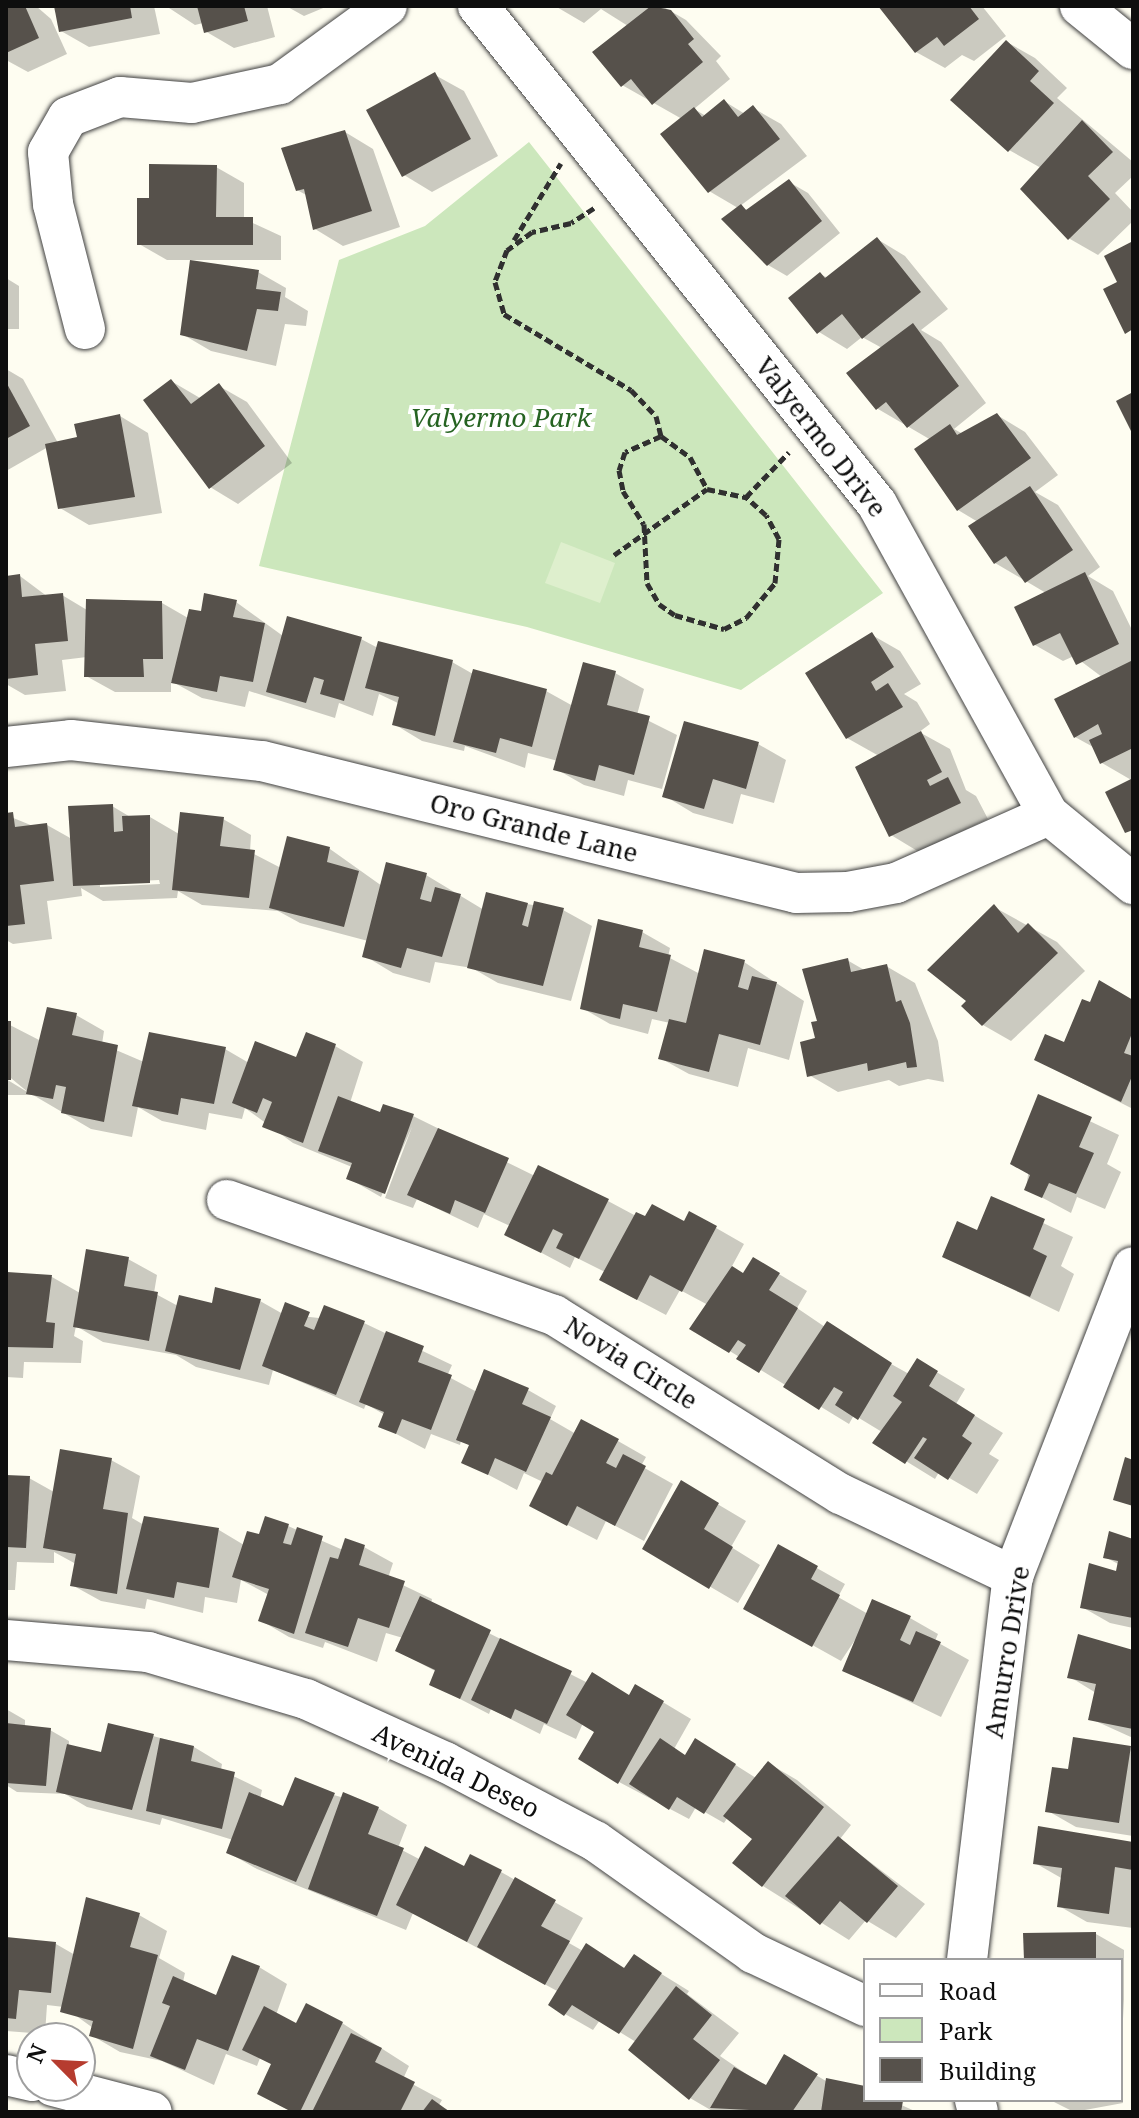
<!DOCTYPE html>
<html>
<head>
<meta charset="utf-8">
<style>
  body { margin:0 }
  #map { position:relative; width:1139px; height:2118px; overflow:hidden; background:#fefdf1; font-family:"Noto Serif",serif }
  div>[style] { position:absolute }
  [style*='--x'] { left:calc(var(--x)*1px); top:calc(var(--y)*1px); width:calc(var(--w)*1px); rotate:calc(var(--a)*1deg) }
  .green>* { inset:0; background:#cce7bc }
  .pitch>* { inset:0; background:#deefcd }
  .shadow>* { inset:0; background:#0003 }
  .building>* { inset:0; background:#56514b }
  .path>* { height:5px; margin-top:-2.5px; transform-origin:0; background:repeating-linear-gradient(90deg,#303030 0 8px,transparent 0 12px) }
  .roads { filter:drop-shadow(0 0 2px #414141) drop-shadow(0 0 2px #414141) }
  .minor>* { height:40px; margin:-20px; padding:0 20px; transform-origin:20px; border-radius:20px; background:#fff }
  span { translate:-50% -50%; white-space:nowrap; text-align:center; line-height:1.15; -webkit-text-stroke:8px #fff; paint-order:stroke }
  .park-label { font-size:26px; color:#266322; font-style:italic }
  .street-label { font-size:26px; color:#0e0e0e }
  .frame { position:absolute; inset:0; border:8px solid #0e0e0e; pointer-events:none }
  .legend { position:absolute; left:863px; top:1958px; width:260px; height:144px; box-sizing:border-box; background:#fff; border:2px solid #9f9f9f; margin:0; padding:10px 14px; list-style:none; font-size:24px; color:#0e0e0e }
  .legend li { display:flex; align-items:center; gap:16px; height:40px }
  .legend b { width:40px; border:2px solid #9f9f9f }
  .north { position:absolute; left:16px; top:2022px; width:80px; height:80px; box-sizing:border-box; background:#fff; border:2px solid #9f9f9f; border-radius:50%; rotate:294deg; font-size:22px; font-weight:700; line-height:32px; text-align:center; color:#0e0e0e }
  .north::after { content:''; display:block; margin:auto; width:28px; height:36px; background:#b63c2f; clip-path:polygon(50% 0,100% 100%,50% 72%,0 100%) }
</style>
</head>
<body>
<div id="map">
  <div class="green">
    <i style="clip-path:polygon(529px 142px,883px 593px,741px 690px,527px 627px,259px 566px,339px 260px,425px 226px)"></i>
  </div>
  <div class="pitch">
    <i style="clip-path:polygon(561px 542px,615px 563px,600px 603px,545px 583px)"></i>
  </div>
  <div class="shadow">
    <i style="clip-path:polygon(6px 6px,36px 6px,51px 19px,67px 54px,28px 72px,6px 60px)"></i>
    <i style="clip-path:polygon(57px 6px,154px 6px,160px 34px,89px 47px,61px 31px)"></i>
    <i style="clip-path:polygon(166px 6px,267px 6px,275px 37px,234px 48px,205px 31px,203px 23px,195px 25px)"></i>
    <i style="clip-path:polygon(286px 6px,328px 6px,304px 16px)"></i>
    <i style="clip-path:polygon(555px 6px,662px 6px,686px 20px,721px 56px,716px 61px,730px 79px,694px 109px,706px 116px,724px 101px,745px 114px,753px 108px,781px 124px,807px 156px,740px 206px,749px 211px,789px 182px,808px 193px,840px 233px,787px 276px,768px 265px,724px 220px,738px 208px,709px 191px,682px 119px,622px 85px,628px 26px,601px 9px,584px 23px)"></i>
    <i style="clip-path:polygon(881px 6px,982px 6px,1006px 36px,974px 61px,962px 55px,945px 68px,916px 52px)"></i>
    <i style="clip-path:polygon(1007px 42px,1035px 58px,1067px 88px,1057px 98px,1133px 162px,1133px 176px,1115px 193px,1133px 212px,1133px 221px,1098px 255px,1070px 239px,1022px 189px,1041px 168px,1009px 150px)"></i>
    <i style="clip-path:polygon(435px 75px,464px 91px,498px 156px,432px 192px,404px 175px)"></i>
    <i style="clip-path:polygon(345px 132px,373px 149px,400px 227px,343px 246px,315px 229px,308px 196px,297px 190px)"></i>
    <i style="clip-path:polygon(216px 167px,244px 183px,244px 219px,281px 236px,281px 260px,167px 260px,139px 244px,151px 200px)"></i>
    <i style="clip-path:polygon(6px 191px,8px 192px,8px 265px,6px 265px)"></i>
    <i style="clip-path:polygon(877px 239px,905px 256px,948px 309px,921px 330px,941px 342px,986px 403px,954px 429px,963px 434px,997px 415px,1025px 432px,1058px 475px,1035px 492px,1058px 505px,1100px 567px,1088px 576px,1113px 591px,1133px 632px,1133px 781px,1102px 763px,1095px 748px,1075px 737px,1102px 677px,1074px 656px,1063px 661px,1035px 645px,1046px 593px,995px 563px,978px 522px,958px 510px,931px 440px,878px 409px,849px 373px,882px 348px,862px 337px,847px 349px,819px 332px,820px 274px,828px 278px)"></i>
    <i style="clip-path:polygon(258px 272px,286px 288px,285px 297px,308px 311px,306px 326px,285px 324px,276px 366px,211px 351px,182px 334px)"></i>
    <i style="clip-path:polygon(6px 278px,19px 286px,19px 329px,6px 329px)"></i>
    <i style="clip-path:polygon(6px 369px,23px 379px,58px 443px,79px 439px,120px 416px,148px 433px,162px 513px,89px 525px,60px 508px,48px 447px,6px 471px)"></i>
    <i style="clip-path:polygon(171px 381px,200px 398px,219px 386px,247px 402px,292px 463px,238px 504px,210px 487px)"></i>
    <i style="clip-path:polygon(20px 576px,48px 597px,62px 595px,87px 610px,162px 603px,188px 618px,236px 602px,283px 636px,361px 639px,378px 648px,452px 662px,473px 674px,546px 691px,573px 706px,615px 673px,644px 689px,637px 715px,677px 735px,662px 789px,628px 780px,624px 796px,584px 785px,556px 769px,558px 761px,528px 753px,525px 768px,465px 746px,464px 751px,422px 741px,394px 724px,400px 704px,379px 694px,373px 716px,339px 703px,335px 718px,249px 691px,245px 707px,202px 698px,171px 681px,171px 692px,115px 692px,86px 676px,87px 657px,62px 660px,66px 691px,25px 695px,6px 684px,6px 578px)"></i>
    <i style="clip-path:polygon(872px 635px,900px 651px,921px 684px,904px 694px,917px 702px,930px 724px,907px 741px,921px 733px,950px 749px,966px 790px,976px 796px,988px 819px,919px 852px,891px 835px,879px 756px,847px 738px)"></i>
    <i style="clip-path:polygon(758px 744px,786px 760px,774px 803px,741px 794px,733px 824px,693px 813px,665px 796px)"></i>
    <i style="clip-path:polygon(evenodd,112px 806px,132px 818px,150px 817px,179px 834px,223px 819px,251px 835px,250px 852px,281px 868px,288px 838px,330px 849px,382px 886px,388px 865px,426px 875px,484px 910px,527px 904px,563px 910px,592px 926px,571px 1001px,498px 983px,472px 968px,435px 962px,430px 983px,393px 973px,365px 956px,368px 941px,300px 923px,278px 911px,202px 905px,178px 891px,177px 898px,103px 901px,81px 888px,82px 896px,47px 901px,52px 939px,13px 944px,6px 940px,6px 815px,33px 826px,47px 825px,72px 839px,112px 806px,159px 880px,160px 884px,100px 887px,100px 883px,159px 880px)"></i>
    <i style="clip-path:polygon(994px 907px,1057px 942px,1085px 971px,1011px 1041px,983px 1025px,969px 1001px)"></i>
    <i style="clip-path:polygon(642px 932px,670px 948px,668px 957px,700px 974px,744px 962px,804px 1001px,789px 1060px,748px 1048px,738px 1087px,689px 1074px,660px 1058px,670px 1023px,652px 1019px,648px 1034px,610px 1024px,582px 1008px)"></i>
    <i style="clip-path:polygon(847px 960px,866px 971px,886px 966px,915px 983px,938px 1041px,944px 1082px,928px 1079px,899px 1086px,889px 1080px,838px 1092px,809px 1075px)"></i>
    <i style="clip-path:polygon(1133px 1002px,1133px 1109px,1036px 1060px,1065px 1045px,1091px 1005px)"></i>
    <i style="clip-path:polygon(76px 1015px,104px 1031px,102px 1044px,144px 1062px,225px 1049px,249px 1063px,297px 1059px,335px 1046px,363px 1062px,350px 1103px,381px 1114px,413px 1116px,535px 1176px,608px 1201px,636px 1216px,684px 1224px,690px 1213px,744px 1244px,731px 1268px,744px 1275px,754px 1259px,807px 1291px,797px 1308px,825px 1327px,909px 1374px,918px 1361px,965px 1389px,956px 1404px,1003px 1433px,989px 1454px,999px 1460px,977px 1494px,939px 1472px,935px 1479px,875px 1442px,882px 1432px,854px 1415px,849px 1424px,692px 1328px,708px 1305px,680px 1290px,666px 1315px,630px 1296px,605px 1272px,575px 1257px,570px 1268px,506px 1234px,510px 1226px,484px 1214px,478px 1228px,417px 1199px,413px 1208px,385px 1198px,412px 1127px,381px 1197px,348px 1178px,352px 1167px,293px 1143px,245px 1108px,242px 1119px,209px 1113px,206px 1130px,162px 1121px,138px 1107px,132px 1137px,91px 1129px,33px 1095px,6px 1095px,6px 1079px,29px 1093px,6px 1074px,6px 1023px,41px 1041px)"></i>
    <i style="clip-path:polygon(1039px 1097px,1119px 1135px,1107px 1164px,1121px 1172px,1105px 1209px,1077px 1197px,1071px 1213px,1026px 1189px)"></i>
    <i style="clip-path:polygon(992px 1199px,1073px 1237px,1061px 1266px,1074px 1274px,1059px 1312px,944px 1256px,978px 1232px)"></i>
    <i style="clip-path:polygon(128px 1259px,157px 1275px,154px 1293px,178px 1306px,260px 1301px,283px 1314px,364px 1323px,452px 1365px,447px 1376px,477px 1392px,528px 1390px,556px 1406px,550px 1419px,576px 1434px,618px 1441px,646px 1457px,641px 1466px,673px 1484px,644px 1541px,606px 1521px,597px 1540px,560px 1521px,543px 1482px,524px 1473px,517px 1490px,464px 1462px,471px 1446px,461px 1441px,460px 1445px,431px 1434px,425px 1449px,381px 1426px,385px 1415px,366px 1404px,364px 1409px,273px 1370px,269px 1385px,196px 1367px,176px 1355px,103px 1342px,76px 1326px,74px 1336px,83px 1341px,81px 1363px,24px 1362px,23px 1378px,6px 1377px,9px 1274px,52px 1277px,80px 1293px)"></i>
    <i style="clip-path:polygon(111px 1460px,140px 1476px,132px 1518px,144px 1525px,146px 1518px,219px 1530px,244px 1545px,288px 1526px,343px 1550px,364px 1547px,393px 1563px,388px 1578px,432px 1599px,431px 1604px,588px 1683px,630px 1697px,636px 1686px,691px 1719px,674px 1749px,686px 1756px,715px 1752px,756px 1778px,768px 1763px,797px 1780px,851px 1825px,840px 1839px,925px 1904px,896px 1938px,866px 1920px,849px 1940px,763px 1886px,754px 1839px,728px 1817px,724px 1823px,696px 1807px,689px 1819px,619px 1782px,596px 1731px,583px 1723px,576px 1739px,544px 1724px,540px 1734px,491px 1709px,489px 1714px,431px 1684px,437px 1672px,397px 1651px,403px 1638px,386px 1633px,377px 1662px,325px 1642px,323px 1648px,289px 1637px,260px 1620px,269px 1595px,241px 1580px,237px 1603px,205px 1597px,203px 1613px,147px 1599px,145px 1609px,101px 1601px,72px 1585px,76px 1564px,54px 1552px,54px 1563px,17px 1562px,15px 1590px,6px 1590px,6px 1477px,29px 1478px,54px 1492px)"></i>
    <i style="clip-path:polygon(682px 1483px,746px 1521px,731px 1547px,760px 1565px,738px 1603px,644px 1548px)"></i>
    <i style="clip-path:polygon(1133px 1539px,1133px 1628px,1110px 1623px,1082px 1607px,1118px 1573px,1120px 1565px,1105px 1557px)"></i>
    <i style="clip-path:polygon(778px 1546px,845px 1584px,838px 1597px,868px 1614px,910px 1618px,938px 1634px,935px 1641px,969px 1660px,941px 1717px,844px 1670px,859px 1634px,841px 1661px,746px 1608px)"></i>
    <i style="clip-path:polygon(1133px 1652px,1133px 1738px,1091px 1719px,1096px 1693px,1070px 1677px)"></i>
    <i style="clip-path:polygon(6px 1709px,25px 1720px,25px 1727px,50px 1730px,69px 1741px,69px 1747px,102px 1755px,153px 1736px,194px 1747px,222px 1764px,221px 1770px,262px 1790px,260px 1799px,284px 1808px,334px 1795px,378px 1808px,407px 1825px,398px 1848px,421px 1860px,501px 1872px,583px 1918px,569px 1943px,583px 1951px,587px 1945px,626px 1969px,634px 1957px,689px 1991px,687px 1994px,739px 2033px,720px 2056px,767px 2088px,785px 2057px,826px 2081px,865px 2088px,865px 2100px,890px 2100px,917px 2112px,714px 2112px,690px 2098px,636px 2042px,600px 2020px,593px 2030px,565px 2014px,559px 1992px,413px 1913px,406px 1930px,257px 1869px,229px 1853px,233px 1840px,162px 1818px,160px 1825px,87px 1807px,65px 1794px,17px 1792px,6px 1785px)"></i>
    <i style="clip-path:polygon(1074px 1740px,1133px 1749px,1133px 1836px,1076px 1827px,1048px 1811px,1070px 1771px)"></i>
    <i style="clip-path:polygon(1133px 1844px,1133px 1928px,1087px 1922px,1059px 1906px,1063px 1879px,1035px 1863px)"></i>
    <i style="clip-path:polygon(139px 1915px,167px 1931px,159px 1958px,185px 1973px,183px 1982px,217px 1997px,259px 1967px,287px 1984px,276px 2015px,297px 2025px,342px 2023px,409px 2066px,403px 2079px,442px 2100px,439px 2105px,451px 2112px,292px 2112px,259px 2094px,273px 2065px,260px 2058px,257px 2066px,226px 2054px,214px 2085px,162px 2061px,120px 2052px,91px 2035px,93px 2028px,64px 2007px,47px 2005px,45px 2034px,6px 2031px,6px 1939px,56px 1944px,75px 1955px)"></i>
    <i style="clip-path:polygon(1096px 1934px,1124px 1950px,1124px 2019px,1121px 1960px,1026px 1960px)"></i>
    <i style="clip-path:polygon(1121px 2090px,1123px 2103px,1074px 2112px,1050px 2100px,1121px 2100px)"></i>
  </div>
  <div class="building">
    <i style="clip-path:polygon(6px 6px,25px 6px,39px 38px,6px 53px)"></i>
    <i style="clip-path:polygon(54px 6px,130px 6px,132px 18px,59px 32px)"></i>
    <i style="clip-path:polygon(197px 6px,244px 6px,248px 21px,204px 33px)"></i>
    <i style="clip-path:polygon(651px 6px,671px 10px,694px 39px,688px 44px,703px 62px,652px 105px,631px 79px,621px 87px,592px 52px)"></i>
    <i style="clip-path:polygon(878px 6px,969px 6px,979px 19px,944px 46px,937px 37px,915px 53px)"></i>
    <i style="clip-path:polygon(1006px 40px,1039px 71px,1030px 81px,1054px 103px,1008px 152px,950px 100px)"></i>
    <i style="clip-path:polygon(435px 72px,471px 139px,402px 177px,366px 110px)"></i>
    <i style="clip-path:polygon(724px 99px,738px 117px,753px 105px,780px 139px,708px 193px,660px 134px,694px 107px,702px 117px)"></i>
    <i style="clip-path:polygon(1082px 120px,1113px 152px,1088px 176px,1110px 199px,1068px 240px,1020px 189px)"></i>
    <i style="clip-path:polygon(345px 130px,372px 211px,313px 230px,304px 189px,296px 191px,281px 148px)"></i>
    <i style="clip-path:polygon(149px 164px,217px 165px,216px 217px,253px 217px,253px 245px,137px 245px,137px 198px,149px 198px)"></i>
    <i style="clip-path:polygon(789px 179px,822px 221px,767px 266px,721px 219px,741px 204px,746px 210px)"></i>
    <i style="clip-path:polygon(877px 237px,921px 292px,862px 339px,842px 314px,817px 334px,788px 298px,820px 272px,825px 278px)"></i>
    <i style="clip-path:polygon(1133px 241px,1133px 329px,1125px 334px,1103px 289px,1117px 282px,1104px 256px)"></i>
    <i style="clip-path:polygon(190px 260px,259px 270px,256px 289px,281px 292px,278px 311px,257px 309px,247px 351px,180px 335px)"></i>
    <i style="clip-path:polygon(913px 323px,959px 386px,907px 428px,886px 402px,876px 410px,846px 373px)"></i>
    <i style="clip-path:polygon(171px 379px,191px 404px,219px 383px,265px 446px,209px 489px,143px 400px)"></i>
    <i style="clip-path:polygon(6px 382px,30px 426px,6px 439px)"></i>
    <i style="clip-path:polygon(1133px 392px,1133px 435px,1116px 401px)"></i>
    <i style="clip-path:polygon(997px 413px,1031px 458px,957px 511px,914px 449px,950px 424px,957px 435px)"></i>
    <i style="clip-path:polygon(120px 414px,135px 497px,58px 509px,45px 444px,77px 437px,74px 424px)"></i>
    <i style="clip-path:polygon(1030px 486px,1073px 550px,1025px 583px,1006px 556px,994px 564px,968px 526px)"></i>
    <i style="clip-path:polygon(1085px 572px,1119px 644px,1076px 665px,1060px 633px,1033px 646px,1014px 607px)"></i>
    <i style="clip-path:polygon(20px 574px,22px 597px,63px 593px,68px 641px,35px 644px,38px 675px,6px 679px,6px 576px)"></i>
    <i style="clip-path:polygon(204px 593px,237px 600px,233px 617px,265px 623px,253px 682px,220px 676px,217px 692px,171px 683px,189px 609px,201px 611px)"></i>
    <i style="clip-path:polygon(86px 599px,162px 601px,163px 659px,143px 659px,144px 677px,84px 677px)"></i>
    <i style="clip-path:polygon(287px 616px,362px 637px,344px 701px,320px 694px,324px 680px,314px 677px,306px 703px,266px 692px)"></i>
    <i style="clip-path:polygon(872px 632px,894px 667px,871px 682px,876px 691px,888px 683px,903px 707px,846px 739px,805px 673px)"></i>
    <i style="clip-path:polygon(378px 641px,453px 660px,435px 736px,392px 725px,399px 697px,365px 688px)"></i>
    <i style="clip-path:polygon(1133px 660px,1133px 748px,1100px 764px,1089px 740px,1102px 734px,1098px 724px,1074px 738px,1054px 699px)"></i>
    <i style="clip-path:polygon(583px 662px,616px 671px,607px 705px,650px 716px,634px 775px,599px 765px,595px 781px,553px 770px)"></i>
    <i style="clip-path:polygon(473px 669px,547px 689px,532px 747px,500px 738px,496px 753px,453px 742px)"></i>
    <i style="clip-path:polygon(684px 721px,759px 742px,746px 789px,713px 779px,704px 809px,662px 797px)"></i>
    <i style="clip-path:polygon(921px 731px,942px 772px,927px 780px,930px 786px,948px 777px,961px 803px,889px 837px,855px 767px)"></i>
    <i style="clip-path:polygon(1133px 778px,1133px 830px,1125px 833px,1105px 792px)"></i>
    <i style="clip-path:polygon(113px 804px,114px 832px,123px 831px,122px 816px,150px 815px,150px 883px,73px 886px,68px 806px)"></i>
    <i style="clip-path:polygon(13px 812px,15px 827px,47px 823px,54px 881px,20px 885px,25px 924px,6px 926px,6px 813px)"></i>
    <i style="clip-path:polygon(180px 812px,224px 817px,220px 846px,255px 850px,249px 898px,172px 890px)"></i>
    <i style="clip-path:polygon(287px 836px,330px 847px,327px 862px,359px 871px,344px 927px,269px 908px)"></i>
    <i style="clip-path:polygon(386px 862px,427px 873px,420px 899px,431px 902px,435px 887px,461px 894px,442px 957px,407px 948px,401px 968px,362px 957px)"></i>
    <i style="clip-path:polygon(486px 892px,528px 903px,522px 925px,528px 927px,534px 901px,564px 908px,543px 986px,467px 968px)"></i>
    <i style="clip-path:polygon(994px 904px,1018px 933px,1028px 923px,1058px 953px,982px 1026px,961px 1006px,966px 1001px,927px 970px)"></i>
    <i style="clip-path:polygon(598px 919px,643px 930px,639px 947px,671px 955px,657px 1012px,623px 1004px,620px 1019px,580px 1009px)"></i>
    <i style="clip-path:polygon(704px 949px,745px 960px,738px 987px,748px 990px,752px 976px,777px 982px,760px 1045px,719px 1034px,709px 1072px,658px 1059px,669px 1019px,686px 1023px)"></i>
    <i style="clip-path:polygon(848px 958px,851px 972px,887px 964px,896px 1002px,901px 1000px,910px 1023px,917px 1067px,907px 1068px,906px 1062px,868px 1071px,867px 1063px,807px 1077px,800px 1042px,815px 1038px,811px 1022px,817px 1021px,802px 969px)"></i>
    <i style="clip-path:polygon(1099px 980px,1133px 1000px,1133px 1031px,1124px 1053px,1133px 1056px,1133px 1074px,1121px 1102px,1034px 1060px,1045px 1034px,1064px 1042px,1082px 999px,1090px 1002px)"></i>
    <i style="clip-path:polygon(47px 1007px,77px 1013px,72px 1035px,118px 1045px,104px 1122px,61px 1113px,66px 1087px,56px 1085px,53px 1099px,26px 1094px)"></i>
    <i style="clip-path:polygon(6px 1021px,11px 1021px,11px 1080px,6px 1080px)"></i>
    <i style="clip-path:polygon(149px 1032px,226px 1047px,214px 1104px,181px 1098px,178px 1115px,132px 1106px)"></i>
    <i style="clip-path:polygon(306px 1032px,336px 1044px,303px 1143px,262px 1127px,272px 1102px,263px 1098px,257px 1113px,232px 1103px,255px 1041px,296px 1057px)"></i>
    <i style="clip-path:polygon(1038px 1094px,1092px 1117px,1079px 1147px,1094px 1153px,1076px 1194px,1049px 1183px,1042px 1198px,1024px 1190px,1030px 1175px,1010px 1164px)"></i>
    <i style="clip-path:polygon(338px 1096px,380px 1112px,383px 1104px,414px 1114px,385px 1194px,346px 1179px,352px 1163px,318px 1151px)"></i>
    <i style="clip-path:polygon(438px 1128px,509px 1158px,485px 1213px,455px 1200px,450px 1214px,407px 1195px)"></i>
    <i style="clip-path:polygon(538px 1165px,609px 1199px,579px 1259px,556px 1248px,563px 1234px,553px 1229px,541px 1253px,504px 1235px)"></i>
    <i style="clip-path:polygon(991px 1196px,1045px 1219px,1033px 1249px,1047px 1256px,1030px 1297px,942px 1257px,957px 1221px,977px 1230px)"></i>
    <i style="clip-path:polygon(652px 1204px,684px 1221px,689px 1211px,717px 1226px,682px 1292px,650px 1275px,637px 1300px,599px 1280px,636px 1212px,645px 1216px)"></i>
    <i style="clip-path:polygon(86px 1249px,129px 1257px,124px 1286px,158px 1292px,149px 1341px,73px 1327px)"></i>
    <i style="clip-path:polygon(753px 1257px,780px 1273px,769px 1290px,798px 1308px,759px 1373px,736px 1359px,746px 1345px,738px 1340px,729px 1353px,689px 1329px,732px 1266px,743px 1273px)"></i>
    <i style="clip-path:polygon(7px 1272px,52px 1275px,46px 1322px,55px 1323px,53px 1348px,6px 1347px)"></i>
    <i style="clip-path:polygon(215px 1287px,261px 1299px,240px 1370px,165px 1351px,179px 1295px,212px 1303px)"></i>
    <i style="clip-path:polygon(285px 1302px,310px 1312px,304px 1326px,314px 1330px,324px 1305px,365px 1321px,336px 1395px,262px 1366px)"></i>
    <i style="clip-path:polygon(827px 1321px,892px 1363px,858px 1420px,835px 1405px,843px 1392px,834px 1387px,819px 1410px,783px 1387px)"></i>
    <i style="clip-path:polygon(386px 1331px,424px 1346px,418px 1362px,452px 1375px,431px 1430px,402px 1419px,396px 1434px,378px 1427px,384px 1412px,359px 1402px)"></i>
    <i style="clip-path:polygon(917px 1358px,938px 1371px,929px 1386px,975px 1415px,962px 1436px,972px 1443px,948px 1480px,914px 1458px,927px 1439px,923px 1437px,905px 1464px,872px 1443px,902px 1402px,893px 1396px)"></i>
    <i style="clip-path:polygon(484px 1369px,529px 1388px,522px 1404px,551px 1417px,526px 1472px,495px 1458px,488px 1475px,461px 1463px,469px 1445px,456px 1440px)"></i>
    <i style="clip-path:polygon(581px 1419px,619px 1439px,606px 1463px,616px 1468px,623px 1454px,646px 1466px,615px 1526px,577px 1506px,567px 1526px,529px 1506px,546px 1472px,552px 1475px)"></i>
    <i style="clip-path:polygon(60px 1449px,112px 1458px,103px 1509px,128px 1513px,117px 1594px,70px 1586px,76px 1554px,43px 1548px)"></i>
    <i style="clip-path:polygon(1125px 1457px,1133px 1460px,1133px 1506px,1113px 1500px)"></i>
    <i style="clip-path:polygon(6px 1475px,30px 1476px,26px 1548px,6px 1547px)"></i>
    <i style="clip-path:polygon(681px 1480px,719px 1503px,704px 1529px,733px 1547px,709px 1589px,642px 1549px)"></i>
    <i style="clip-path:polygon(144px 1516px,219px 1528px,209px 1588px,177px 1582px,174px 1598px,126px 1589px)"></i>
    <i style="clip-path:polygon(265px 1516px,289px 1524px,283px 1543px,291px 1545px,297px 1527px,323px 1536px,294px 1634px,258px 1621px,269px 1589px,232px 1577px,247px 1531px,259px 1534px)"></i>
    <i style="clip-path:polygon(1109px 1531px,1133px 1539px,1133px 1618px,1080px 1608px,1089px 1563px,1116px 1571px,1118px 1561px,1103px 1558px)"></i>
    <i style="clip-path:polygon(345px 1538px,365px 1545px,359px 1565px,405px 1581px,389px 1628px,358px 1618px,348px 1647px,305px 1633px,330px 1557px,338px 1559px)"></i>
    <i style="clip-path:polygon(778px 1544px,818px 1566px,811px 1579px,840px 1595px,812px 1647px,743px 1609px)"></i>
    <i style="clip-path:polygon(420px 1596px,491px 1630px,460px 1699px,429px 1685px,435px 1670px,395px 1651px)"></i>
    <i style="clip-path:polygon(872px 1599px,911px 1616px,900px 1640px,910px 1645px,916px 1631px,941px 1642px,913px 1702px,842px 1671px)"></i>
    <i style="clip-path:polygon(1078px 1634px,1133px 1650px,1133px 1729px,1088px 1720px,1096px 1684px,1067px 1678px)"></i>
    <i style="clip-path:polygon(500px 1638px,572px 1671px,547px 1724px,515px 1709px,511px 1719px,471px 1700px)"></i>
    <i style="clip-path:polygon(592px 1672px,629px 1695px,635px 1684px,664px 1701px,618px 1784px,578px 1759px,594px 1732px,566px 1715px)"></i>
    <i style="clip-path:polygon(6px 1723px,51px 1728px,46px 1786px,6px 1783px)"></i>
    <i style="clip-path:polygon(108px 1723px,154px 1734px,132px 1810px,56px 1792px,67px 1744px,101px 1752px)"></i>
    <i style="clip-path:polygon(1073px 1737px,1131px 1746px,1119px 1823px,1045px 1812px,1052px 1767px,1068px 1769px)"></i>
    <i style="clip-path:polygon(160px 1738px,194px 1746px,191px 1761px,235px 1772px,222px 1829px,146px 1811px)"></i>
    <i style="clip-path:polygon(660px 1738px,685px 1755px,695px 1738px,736px 1764px,704px 1814px,677px 1797px,669px 1810px,629px 1784px)"></i>
    <i style="clip-path:polygon(768px 1761px,824px 1807px,762px 1887px,732px 1863px,752px 1839px,723px 1816px)"></i>
    <i style="clip-path:polygon(295px 1777px,335px 1793px,296px 1882px,226px 1853px,249px 1792px,283px 1806px)"></i>
    <i style="clip-path:polygon(343px 1792px,379px 1807px,368px 1834px,404px 1848px,377px 1916px,308px 1889px)"></i>
    <i style="clip-path:polygon(1038px 1826px,1133px 1842px,1133px 1870px,1115px 1867px,1109px 1914px,1057px 1907px,1062px 1868px,1033px 1864px)"></i>
    <i style="clip-path:polygon(838px 1836px,898px 1886px,867px 1923px,840px 1901px,820px 1925px,785px 1896px)"></i>
    <i style="clip-path:polygon(425px 1846px,464px 1866px,470px 1854px,502px 1870px,467px 1942px,396px 1905px)"></i>
    <i style="clip-path:polygon(515px 1877px,556px 1900px,541px 1926px,570px 1941px,545px 1985px,477px 1947px)"></i>
    <i style="clip-path:polygon(86px 1897px,140px 1913px,130px 1947px,158px 1955px,133px 2049px,89px 2036px,93px 2021px,60px 2012px)"></i>
    <i style="clip-path:polygon(1096px 1932px,1096px 1960px,1024px 1960px,1023px 1933px)"></i>
    <i style="clip-path:polygon(6px 1937px,56px 1942px,51px 1993px,19px 1990px,16px 2019px,6px 2018px)"></i>
    <i style="clip-path:polygon(586px 1943px,624px 1968px,634px 1954px,662px 1973px,619px 2034px,572px 2005px,564px 2016px,548px 2005px)"></i>
    <i style="clip-path:polygon(232px 1955px,260px 1966px,228px 2051px,197px 2039px,185px 2070px,150px 2056px,170px 2006px,162px 2003px,173px 1976px,216px 1995px)"></i>
    <i style="clip-path:polygon(676px 1986px,712px 2015px,693px 2039px,720px 2060px,689px 2100px,628px 2050px)"></i>
    <i style="clip-path:polygon(306px 2003px,343px 2022px,300px 2112px,292px 2112px,257px 2094px,271px 2064px,242px 2050px,264px 2006px,296px 2023px)"></i>
    <i style="clip-path:polygon(351px 2033px,382px 2048px,375px 2062px,415px 2082px,400px 2112px,312px 2112px)"></i>
    <i style="clip-path:polygon(784px 2054px,818px 2074px,792px 2112px,710px 2108px,734px 2067px,766px 2085px)"></i>
    <i style="clip-path:polygon(826px 2078px,865px 2086px,865px 2100px,903px 2101px,901px 2112px,821px 2112px)"></i>
    <i style="clip-path:polygon(432px 2099px,450px 2112px,422px 2112px)"></i>
  </div>
  <div class="path">
    <i style="--x:594;--y:208;--w:27;--a:147"></i>
    <i style="--x:571;--y:223;--w:40;--a:167"></i>
    <i style="--x:532;--y:232;--w:31;--a:144"></i>
    <i style="--x:507;--y:250;--w:34;--a:111"></i>
    <i style="--x:495;--y:282;--w:33;--a:74"></i>
    <i style="--x:504;--y:314;--w:148;--a:30.9"></i>
    <i style="--x:631;--y:390;--w:36;--a:46"></i>
    <i style="--x:656;--y:416;--w:21;--a:76"></i>
    <i style="--x:661;--y:436;--w:36;--a:36"></i>
    <i style="--x:690;--y:457;--w:36;--a:62"></i>
    <i style="--x:707;--y:489;--w:40;--a:12"></i>
    <i style="--x:746;--y:497;--w:62;--a:-46.3"></i>
    <i style="--x:514;--y:240;--w:90;--a:-58.6"></i>
    <i style="--x:661;--y:436;--w:39;--a:156"></i>
    <i style="--x:625;--y:452;--w:19;--a:108"></i>
    <i style="--x:619;--y:470;--w:21;--a:79"></i>
    <i style="--x:623;--y:491;--w:39;--a:58"></i>
    <i style="--x:644;--y:524;--w:59;--a:87.1"></i>
    <i style="--x:647;--y:583;--w:24;--a:60"></i>
    <i style="--x:659;--y:604;--w:19;--a:35"></i>
    <i style="--x:675;--y:615;--w:51;--a:15.9"></i>
    <i style="--x:724;--y:629;--w:25;--a:-27"></i>
    <i style="--x:746;--y:618;--w:45;--a:-50.4"></i>
    <i style="--x:775;--y:583;--w:44;--a:-84.8"></i>
    <i style="--x:779;--y:539;--w:27;--a:-118"></i>
    <i style="--x:766;--y:515;--w:27;--a:-138"></i>
    <i style="--x:614;--y:555;--w:114;--a:-35.4"></i>
  </div>
  <div class="roads">
    <div class="minor">
      <i style="--x:478;--y:6;--w:638;--a:51.3"></i>
      <i style="--x:877;--y:504;--w:355;--a:61.1"></i>
      <i style="--x:1049;--y:815;--w:109;--a:39.4"></i>
      <i style="--x:1080;--y:6;--w:68;--a:39.1"></i>
      <i style="--x:85;--y:329;--w:129;--a:-104.4"></i>
      <i style="--x:53;--y:204;--w:52;--a:-95.5"></i>
      <i style="--x:48;--y:152;--w:40;--a:-60.3"></i>
      <i style="--x:68;--y:117;--w:56;--a:-21"></i>
      <i style="--x:120;--y:97;--w:72;--a:4.8"></i>
      <i style="--x:192;--y:103;--w:90;--a:-12.2"></i>
      <i style="--x:280;--y:84;--w:132;--a:-36.1"></i>
      <i style="--x:6;--y:747;--w:65;--a:-6.1"></i>
      <i style="--x:71;--y:740;--w:192;--a:6.3"></i>
      <i style="--x:262;--y:761;--w:550;--a:13.88"></i>
      <i style="--x:796;--y:893;--w:52;--a:-1.1"></i>
      <i style="--x:848;--y:892;--w:49;--a:-10.6"></i>
      <i style="--x:896;--y:883;--w:167;--a:-24"></i>
      <i style="--x:227;--y:1200;--w:347;--a:19.4"></i>
      <i style="--x:554;--y:1315;--w:338;--a:32"></i>
      <i style="--x:841;--y:1494;--w:191;--a:25.5"></i>
      <i style="--x:6;--y:1640;--w:143;--a:4.8"></i>
      <i style="--x:148;--y:1652;--w:165;--a:16.6"></i>
      <i style="--x:306;--y:1699;--w:153;--a:24.4"></i>
      <i style="--x:445;--y:1762;--w:170;--a:27.8"></i>
      <i style="--x:595;--y:1841;--w:194;--a:35.3"></i>
      <i style="--x:753;--y:1953;--w:124;--a:25.3"></i>
      <i style="--x:967;--y:1960;--w:387;--a:-83.2"></i>
      <i style="--x:1013;--y:1576;--w:331;--a:-68.8"></i>
      <i style="--x:6;--y:2075;--w:27;--a:13"></i>
      <i style="--x:53;--y:2086;--w:102;--a:14.7"></i>
      <i style="--x:975;--y:2100;--w:12;--a:76"></i>
    </div>
  </div>
  <div class="park-label">
    <span style="left:501px;top:418px">Valyermo Park</span>
  </div>
  <div class="street-label">
    <span style="left:821px;top:437px;rotate:52deg">Valyermo Drive</span>
    <span style="left:534px;top:828px;rotate:14deg">Oro Grande Lane</span>
    <span style="left:631px;top:1363px;rotate:32deg">Novia Circle</span>
    <span style="left:1007px;top:1652px;rotate:-81deg">Amurro Drive</span>
    <span style="left:456px;top:1771px;rotate:26deg">Avenida Deseo</span>
  </div>
  <div class="frame"></div>
  <ul class="legend">
  <li><b style="height:10px;background:#fff"></b>Road</li>
  <li><b style="height:22px;background:#cce7bc"></b>Park</li>
  <li><b style="height:22px;background:#56514b"></b>Building</li>
  </ul>
  <div class="north">N</div>
</div>
</body>
</html>
